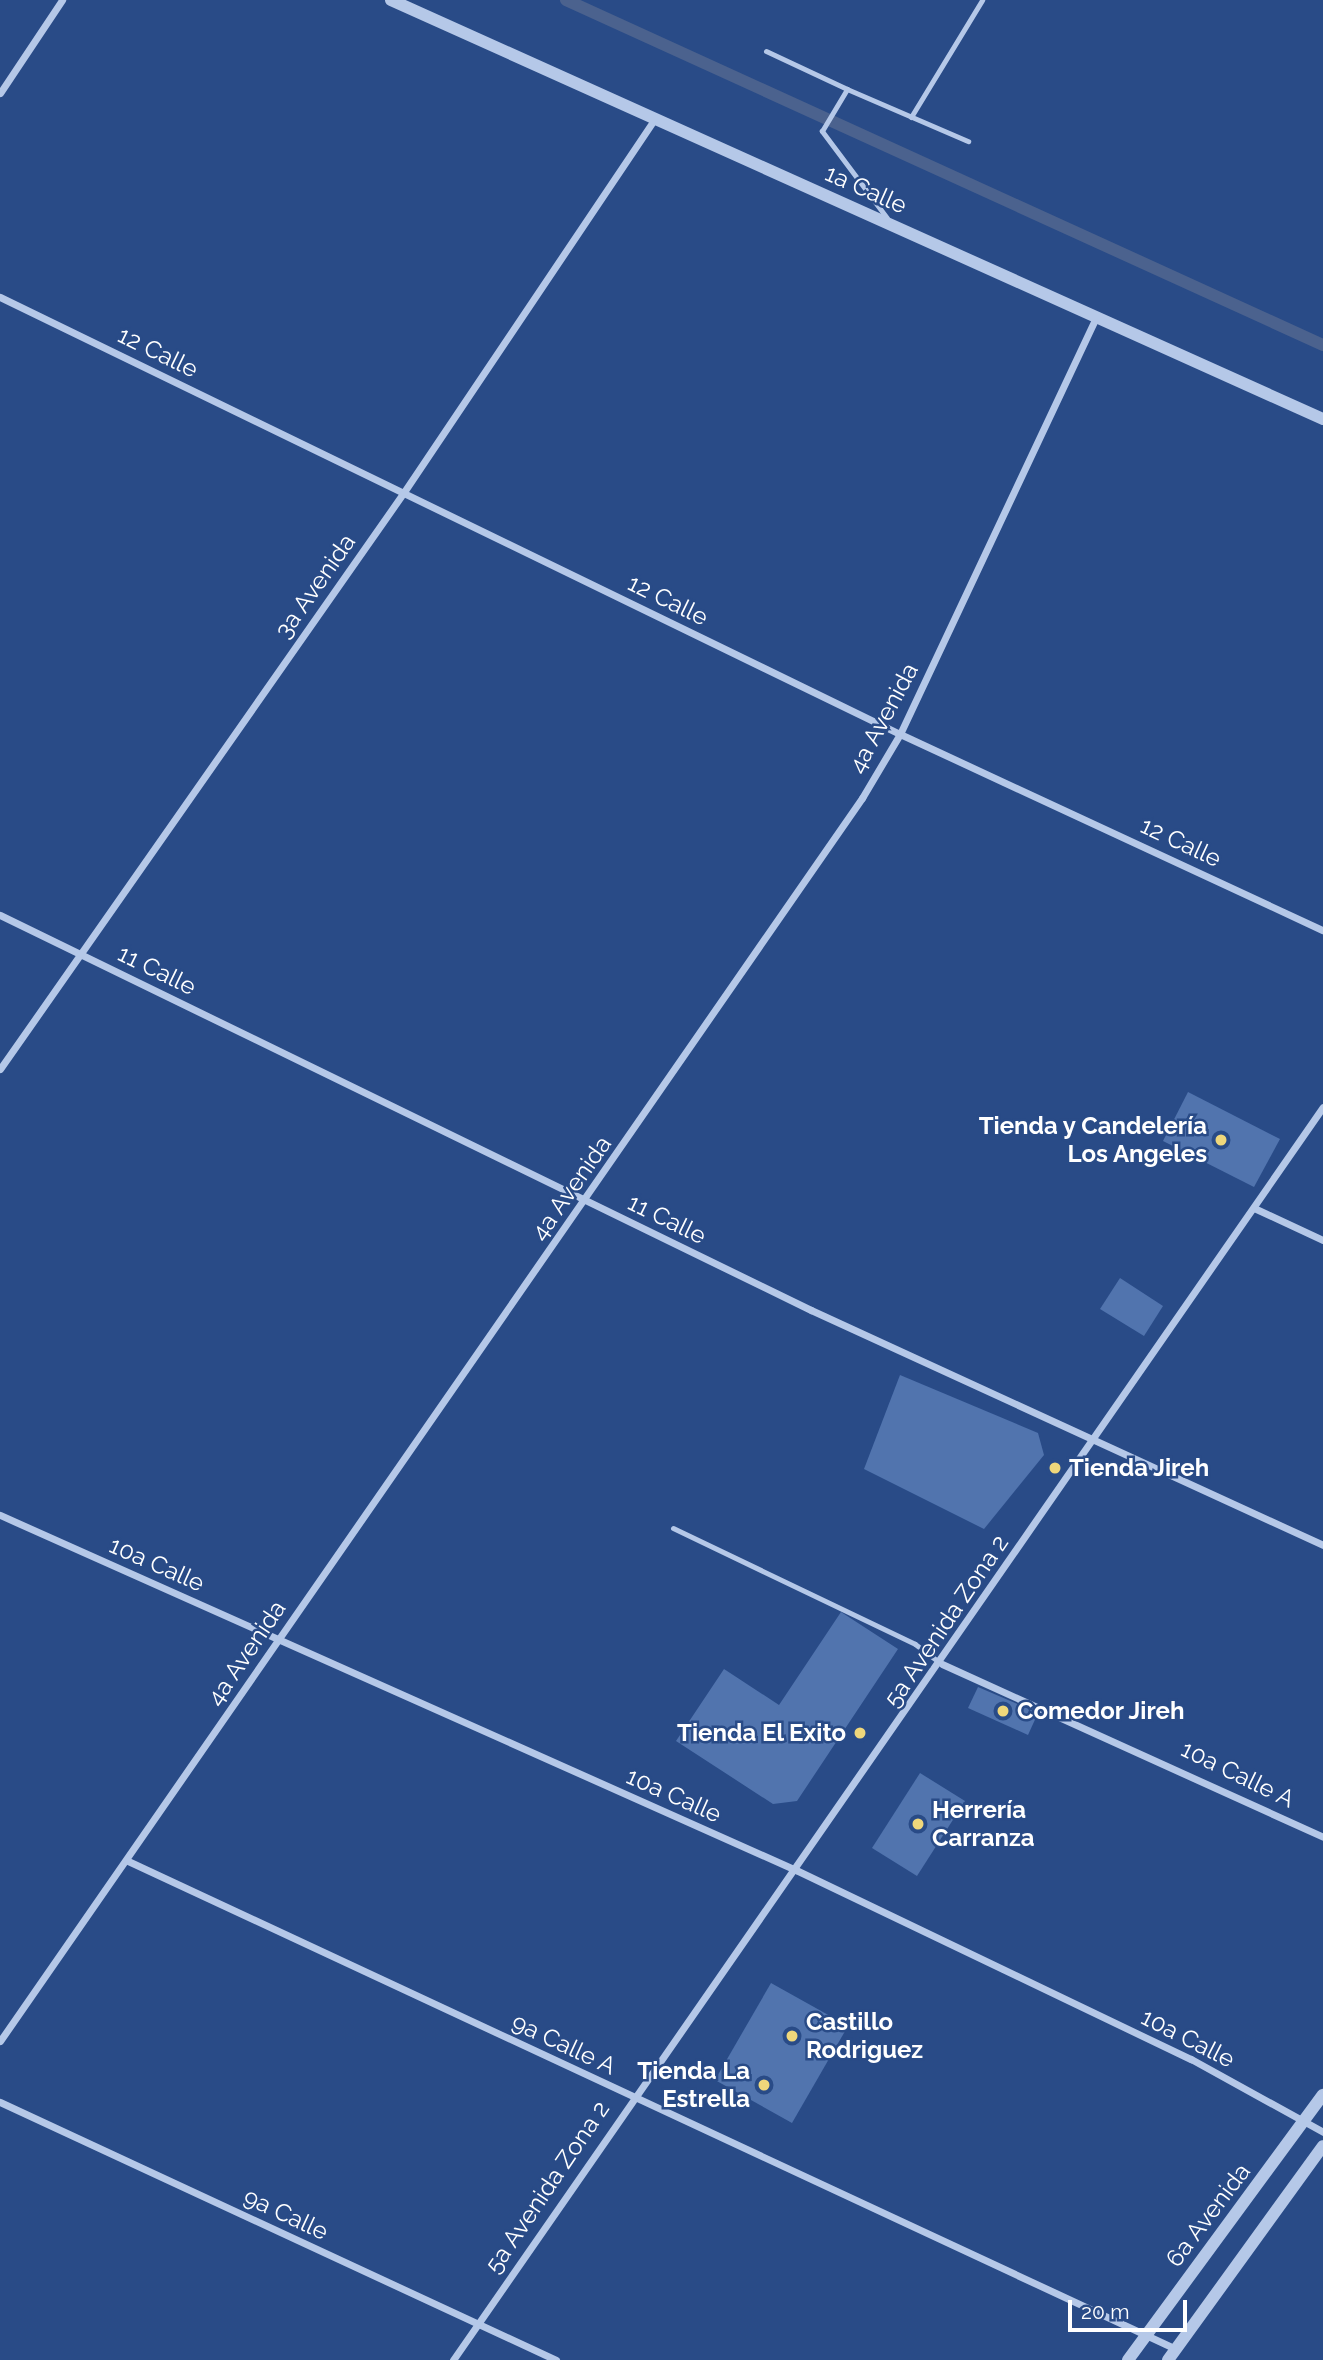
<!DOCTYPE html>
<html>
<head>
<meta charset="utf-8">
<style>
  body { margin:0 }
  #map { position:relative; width:1323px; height:2360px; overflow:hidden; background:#294b87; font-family:Raleway,sans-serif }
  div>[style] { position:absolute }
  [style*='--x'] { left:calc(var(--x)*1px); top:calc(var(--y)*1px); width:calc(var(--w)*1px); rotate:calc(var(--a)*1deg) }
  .stream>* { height:12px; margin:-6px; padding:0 6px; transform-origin:6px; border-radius:6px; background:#4b628e }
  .building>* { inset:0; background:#5174ae }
  .service>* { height:5px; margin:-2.5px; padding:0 2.5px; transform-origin:2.5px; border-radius:2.5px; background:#b5c8e8 }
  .minor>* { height:7px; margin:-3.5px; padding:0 3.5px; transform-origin:3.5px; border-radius:3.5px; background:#b5c8e8 }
  .tertiary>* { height:12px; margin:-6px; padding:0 6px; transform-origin:6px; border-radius:6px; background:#b5c8e8 }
  .dots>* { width:19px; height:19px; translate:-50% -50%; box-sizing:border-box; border:4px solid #294b87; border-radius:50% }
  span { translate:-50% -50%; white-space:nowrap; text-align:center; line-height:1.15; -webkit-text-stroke:5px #294b87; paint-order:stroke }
  .street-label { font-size:24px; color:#fff }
  .poi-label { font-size:24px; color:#fff; font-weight:700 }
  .right { translate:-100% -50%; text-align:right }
  .left { translate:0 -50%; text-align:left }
  .scale { position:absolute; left:1068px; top:2300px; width:119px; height:32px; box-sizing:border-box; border:4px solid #fff; border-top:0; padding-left:9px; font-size:21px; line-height:24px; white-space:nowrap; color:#fff; -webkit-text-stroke:5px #294b87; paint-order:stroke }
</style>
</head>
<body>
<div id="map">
  <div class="stream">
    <i style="--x:566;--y:0;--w:832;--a:24.5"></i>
  </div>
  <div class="building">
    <i style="clip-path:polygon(1188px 1092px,1280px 1139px,1254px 1187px,1163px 1141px)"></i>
    <i style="clip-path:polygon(1120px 1278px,1163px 1306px,1144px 1336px,1100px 1309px)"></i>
    <i style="clip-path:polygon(900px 1375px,1038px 1433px,1044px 1455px,984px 1529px,864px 1469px)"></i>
    <i style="clip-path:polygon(841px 1612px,898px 1649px,797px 1801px,773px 1804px,676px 1741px,724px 1669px,779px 1705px)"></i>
    <i style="clip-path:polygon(978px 1687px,1038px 1713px,1028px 1735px,968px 1708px)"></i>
    <i style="clip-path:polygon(920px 1773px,965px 1801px,917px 1876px,872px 1848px)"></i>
    <i style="clip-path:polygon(771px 1983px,848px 2026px,792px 2123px,715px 2080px)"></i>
  </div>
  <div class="service">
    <i style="--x:766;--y:51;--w:89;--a:25.1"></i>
    <i style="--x:911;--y:117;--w:137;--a:-58.7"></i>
    <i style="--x:887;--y:218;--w:109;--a:-126.8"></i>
    <i style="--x:822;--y:131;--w:49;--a:-59.2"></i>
    <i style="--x:847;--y:89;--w:132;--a:23.3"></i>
    <i style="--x:673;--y:1528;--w:268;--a:25.6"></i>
    <i style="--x:915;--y:1644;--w:30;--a:37"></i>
  </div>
  <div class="minor">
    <i style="--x:0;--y:93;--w:112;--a:-56.3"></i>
    <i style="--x:0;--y:297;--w:1000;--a:25.9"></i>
    <i style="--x:900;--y:734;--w:466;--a:24.9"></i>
    <i style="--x:0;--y:915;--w:902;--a:25.97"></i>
    <i style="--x:811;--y:1310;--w:563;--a:24.65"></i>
    <i style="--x:0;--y:1069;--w:704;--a:-55"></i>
    <i style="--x:404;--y:492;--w:448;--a:-56.1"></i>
    <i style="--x:1254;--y:1208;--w:76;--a:24.9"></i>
    <i style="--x:0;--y:1515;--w:872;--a:24.04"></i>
    <i style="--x:796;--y:1870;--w:438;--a:25.6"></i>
    <i style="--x:1191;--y:2059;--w:151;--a:28.9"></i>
    <i style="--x:942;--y:1664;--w:418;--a:24.4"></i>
    <i style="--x:128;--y:1861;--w:1156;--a:24.97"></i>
    <i style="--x:0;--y:2041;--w:1513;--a:-55.26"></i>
    <i style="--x:862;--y:798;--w:74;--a:-59.3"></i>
    <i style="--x:900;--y:734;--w:463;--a:-64.8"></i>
    <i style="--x:0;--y:2102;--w:613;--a:24.89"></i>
    <i style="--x:453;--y:2360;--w:1525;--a:-55.23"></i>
  </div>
  <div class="tertiary">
    <i style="--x:391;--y:0;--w:1022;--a:24.21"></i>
    <i style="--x:1128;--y:2360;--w:329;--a:-53.7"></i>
    <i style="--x:1168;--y:2360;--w:264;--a:-54.1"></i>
  </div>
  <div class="dots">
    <i style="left:1221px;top:1140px;background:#efd77b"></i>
    <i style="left:1055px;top:1468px;background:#efd77b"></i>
    <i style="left:1003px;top:1711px;background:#efd77b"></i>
    <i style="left:860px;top:1733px;background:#efd77b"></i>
    <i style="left:918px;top:1824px;background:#efd77b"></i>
    <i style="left:792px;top:2036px;background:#efd77b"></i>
    <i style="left:764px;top:2085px;background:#efd77b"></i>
  </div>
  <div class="street-label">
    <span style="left:866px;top:189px;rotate:24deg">1a Calle</span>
    <span style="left:158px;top:352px;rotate:26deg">12 Calle</span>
    <span style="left:315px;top:586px;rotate:-55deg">3a Avenida</span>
    <span style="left:668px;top:600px;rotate:26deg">12 Calle</span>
    <span style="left:883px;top:718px;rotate:-62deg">4a Avenida</span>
    <span style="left:1181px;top:842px;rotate:25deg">12 Calle</span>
    <span style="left:157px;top:970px;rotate:26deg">11 Calle</span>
    <span style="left:571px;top:1188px;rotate:-55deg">4a Avenida</span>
    <span style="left:667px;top:1219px;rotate:26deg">11 Calle</span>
    <span style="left:157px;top:1564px;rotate:24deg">10a Calle</span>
    <span style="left:946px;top:1621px;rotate:-56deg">5a Avenida Zona 2</span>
    <span style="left:246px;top:1653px;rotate:-56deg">4a Avenida</span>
    <span style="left:1238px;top:1774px;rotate:26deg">10a Calle A</span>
    <span style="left:674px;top:1795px;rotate:24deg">10a Calle</span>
    <span style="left:1188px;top:2038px;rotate:27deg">10a Calle</span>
    <span style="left:564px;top:2044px;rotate:25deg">9a Calle A</span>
    <span style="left:547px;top:2187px;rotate:-56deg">5a Avenida Zona 2</span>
    <span style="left:286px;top:2214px;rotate:25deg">9a Calle</span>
    <span style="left:1208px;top:2215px;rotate:-53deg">6a Avenida</span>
  </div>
  <div class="poi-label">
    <span class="right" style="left:1207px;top:1140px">Tienda y Candelería<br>Los Angeles</span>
    <span class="left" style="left:1069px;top:1468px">Tienda Jireh</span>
    <span class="left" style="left:1017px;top:1711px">Comedor Jireh</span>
    <span class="right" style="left:846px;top:1733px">Tienda El Exito</span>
    <span class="left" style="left:932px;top:1824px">Herrería<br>Carranza</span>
    <span class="left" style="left:806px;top:2036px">Castillo<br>Rodriguez</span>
    <span class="right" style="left:750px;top:2085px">Tienda La<br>Estrella</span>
  </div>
  <div class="scale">20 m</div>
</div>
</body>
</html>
